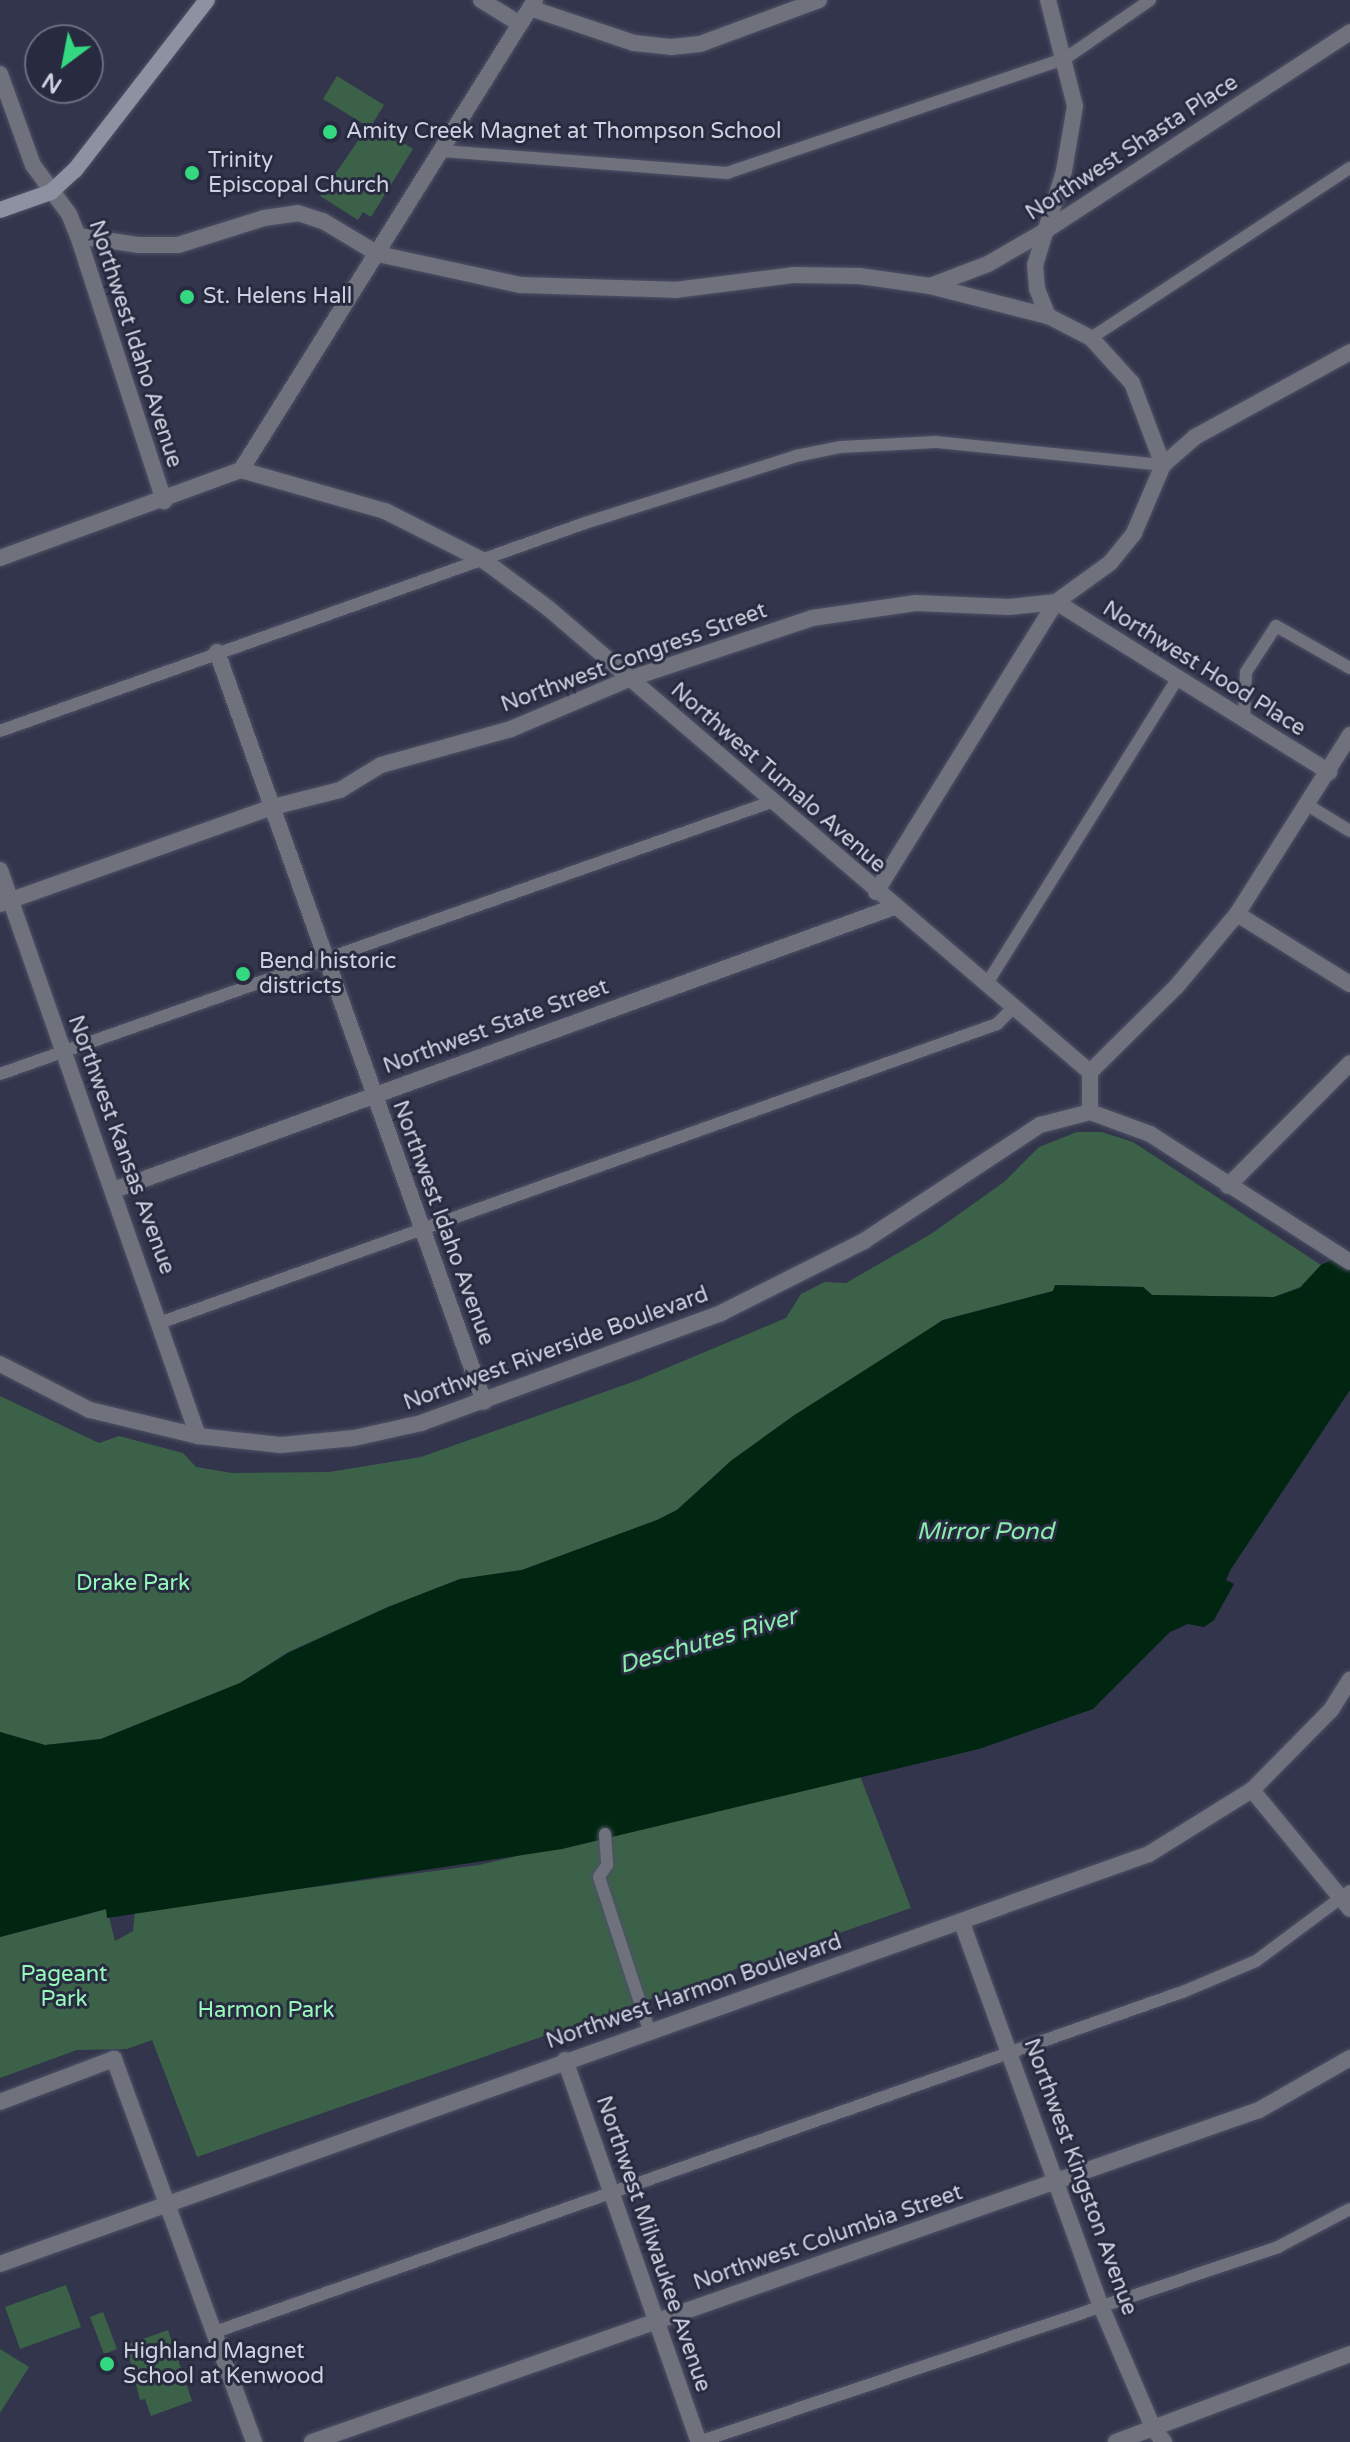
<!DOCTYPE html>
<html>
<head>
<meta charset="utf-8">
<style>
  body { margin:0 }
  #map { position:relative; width:1350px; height:2442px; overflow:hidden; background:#32354b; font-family:"Varela Round",sans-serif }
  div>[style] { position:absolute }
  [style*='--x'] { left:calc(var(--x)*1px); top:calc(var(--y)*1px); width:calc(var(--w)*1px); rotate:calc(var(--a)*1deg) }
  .green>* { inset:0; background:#3b6248 }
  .water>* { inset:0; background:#002611 }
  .roads { filter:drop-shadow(0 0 2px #4e5166) drop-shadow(0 0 2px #4e5166) }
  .service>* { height:12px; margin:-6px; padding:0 6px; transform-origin:6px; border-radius:6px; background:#6f717c }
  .minor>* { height:16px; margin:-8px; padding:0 8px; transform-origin:8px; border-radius:8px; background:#6f717c }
  .tertiary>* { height:16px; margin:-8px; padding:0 8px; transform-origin:8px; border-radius:8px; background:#6f717c }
  .secondary>* { height:16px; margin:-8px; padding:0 8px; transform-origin:8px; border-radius:8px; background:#8e91a2 }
  .dots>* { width:22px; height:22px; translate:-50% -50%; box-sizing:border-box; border:4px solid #282b40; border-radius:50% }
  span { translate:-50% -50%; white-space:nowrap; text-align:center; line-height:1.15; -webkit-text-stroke:6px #282b40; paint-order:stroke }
  .poi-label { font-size:22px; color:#ced1df }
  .left { translate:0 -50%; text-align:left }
  .street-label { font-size:22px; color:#ced1df }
  .park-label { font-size:22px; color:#96f9b9 }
  .water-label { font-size:24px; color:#89ecac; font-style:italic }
  .north { position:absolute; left:24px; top:24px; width:80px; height:80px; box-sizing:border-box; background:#282b40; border:2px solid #6a6d80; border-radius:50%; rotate:212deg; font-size:22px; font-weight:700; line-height:32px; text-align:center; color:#ced1df }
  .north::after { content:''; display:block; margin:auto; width:28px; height:36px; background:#34d881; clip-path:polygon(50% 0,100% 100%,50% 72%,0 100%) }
</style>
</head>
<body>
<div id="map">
  <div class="green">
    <i style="clip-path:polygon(337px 76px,384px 105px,370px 128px,323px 99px)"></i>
    <i style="clip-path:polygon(376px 126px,413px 149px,371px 217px,363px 212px,358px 220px,320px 196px,364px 132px,370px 136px)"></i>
    <i style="clip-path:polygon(1077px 1132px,1102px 1132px,1133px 1142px,1321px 1265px,1300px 1287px,1274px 1297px,1152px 1295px,1143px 1287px,1056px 1285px,1053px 1291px,943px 1320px,732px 1460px,677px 1510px,657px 1520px,522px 1570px,460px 1579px,388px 1607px,288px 1652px,240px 1683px,101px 1739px,45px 1745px,0 1732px,0 1396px,99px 1443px,119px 1436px,183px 1453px,196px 1467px,232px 1473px,329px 1472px,421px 1457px,638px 1380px,786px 1318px,801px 1294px,825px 1282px,846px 1283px,931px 1234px,1004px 1182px,1039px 1147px)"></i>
    <i style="clip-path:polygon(860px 1776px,911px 1908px,197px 2157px,152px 2040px,127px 2049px,77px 2050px,0 2078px,0 1937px,107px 1909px,115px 1941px,133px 1931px,135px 1911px,479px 1865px)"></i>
    <i style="clip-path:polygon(66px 2285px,81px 2327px,20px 2349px,5px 2307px)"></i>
    <i style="clip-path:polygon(103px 2312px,117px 2349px,104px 2354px,90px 2317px)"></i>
    <i style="clip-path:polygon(168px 2330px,192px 2401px,151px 2416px,145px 2399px,140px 2400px,126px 2345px)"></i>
    <i style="clip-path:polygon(0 2349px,29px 2367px,0 2413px)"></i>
  </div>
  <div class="water">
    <i style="clip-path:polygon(1350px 1251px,1350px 1390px,1231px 1569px,1226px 1580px,1234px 1584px,1214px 1620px,1204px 1627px,1188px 1624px,1170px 1632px,1093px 1709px,979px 1749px,562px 1849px,107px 1918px,106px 1909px,0 1937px,0 1732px,45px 1745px,101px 1739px,240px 1683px,288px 1653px,388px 1607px,460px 1579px,522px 1570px,657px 1520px,677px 1510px,732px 1460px,793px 1416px,943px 1320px,1053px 1291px,1055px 1285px,1143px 1287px,1152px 1295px,1274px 1297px,1300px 1288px,1321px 1265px)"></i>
  </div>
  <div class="roads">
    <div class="service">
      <i style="--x:442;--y:151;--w:286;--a:4.4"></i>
      <i style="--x:727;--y:173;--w:358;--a:-18.7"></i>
      <i style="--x:1066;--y:58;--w:102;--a:-34.6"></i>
      <i style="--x:1091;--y:338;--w:310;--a:-33.3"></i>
      <i style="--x:1244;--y:719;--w:47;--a:-87.6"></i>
      <i style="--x:1246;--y:672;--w:55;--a:-56.9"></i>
      <i style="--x:1276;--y:626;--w:85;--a:29.6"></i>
      <i style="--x:0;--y:731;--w:621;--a:-19.57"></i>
      <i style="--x:585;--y:523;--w:221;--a:-17.6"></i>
      <i style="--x:796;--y:456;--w:46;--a:-11.3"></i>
      <i style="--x:841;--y:447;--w:95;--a:-3"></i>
      <i style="--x:936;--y:442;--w:228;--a:5.8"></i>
      <i style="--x:1309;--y:806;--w:48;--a:31.4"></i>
      <i style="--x:986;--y:985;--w:361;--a:-58"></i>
      <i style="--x:0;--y:1074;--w:818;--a:-19.43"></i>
      <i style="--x:162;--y:1322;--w:887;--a:-19.64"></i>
      <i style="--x:997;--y:1024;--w:23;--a:-45"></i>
      <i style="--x:605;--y:1834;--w:31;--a:86"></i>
      <i style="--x:607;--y:1865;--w:14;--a:124"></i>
      <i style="--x:599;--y:1877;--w:161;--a:71.9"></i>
      <i style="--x:215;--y:2332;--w:1028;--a:-19.37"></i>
      <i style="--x:1185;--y:1991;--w:77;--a:-22.9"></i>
      <i style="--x:1256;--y:1961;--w:117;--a:-36.7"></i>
      <i style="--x:699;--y:2442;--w:611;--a:-18.61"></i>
      <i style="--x:1278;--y:2247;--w:81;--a:-27.8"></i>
    </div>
    <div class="minor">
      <i style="--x:481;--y:0;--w:46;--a:31.6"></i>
      <i style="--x:1048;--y:0;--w:109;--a:75.7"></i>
      <i style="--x:1075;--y:106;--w:66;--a:99.6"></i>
      <i style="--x:1064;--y:171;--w:98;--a:107.1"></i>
      <i style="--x:1035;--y:265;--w:24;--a:85"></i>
      <i style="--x:1037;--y:289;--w:29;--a:68"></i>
      <i style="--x:530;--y:8;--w:110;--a:18.6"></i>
      <i style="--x:634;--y:43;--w:37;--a:6"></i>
      <i style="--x:671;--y:47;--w:29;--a:-6"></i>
      <i style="--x:700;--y:44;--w:127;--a:-20.3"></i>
      <i style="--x:0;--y:74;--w:97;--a:70.1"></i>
      <i style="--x:33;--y:165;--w:61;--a:53.7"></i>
      <i style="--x:69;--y:214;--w:24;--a:68"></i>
      <i style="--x:78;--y:236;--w:279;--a:72"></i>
      <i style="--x:78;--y:236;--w:62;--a:8.4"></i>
      <i style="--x:139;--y:245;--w:39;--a:0"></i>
      <i style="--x:178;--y:245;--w:90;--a:-17.4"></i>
      <i style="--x:264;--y:218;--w:34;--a:-8"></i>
      <i style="--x:298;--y:213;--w:26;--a:18"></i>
      <i style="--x:323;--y:221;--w:64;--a:31"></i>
      <i style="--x:378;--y:254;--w:145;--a:12.3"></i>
      <i style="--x:520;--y:285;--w:155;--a:1.8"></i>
      <i style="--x:675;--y:290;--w:119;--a:-7.2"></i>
      <i style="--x:793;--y:275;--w:66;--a:0.9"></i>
      <i style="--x:859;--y:276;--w:72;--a:8"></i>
      <i style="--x:930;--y:286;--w:122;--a:14.3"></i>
      <i style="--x:1048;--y:316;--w:48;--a:27.1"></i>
      <i style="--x:1091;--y:338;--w:61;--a:47.7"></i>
      <i style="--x:1132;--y:383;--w:88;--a:69.3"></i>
      <i style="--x:930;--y:286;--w:62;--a:-20.8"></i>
      <i style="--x:988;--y:264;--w:66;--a:-30.1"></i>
      <i style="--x:1045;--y:231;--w:364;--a:-33.1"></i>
      <i style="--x:241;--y:470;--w:150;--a:15.9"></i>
      <i style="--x:385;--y:511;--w:113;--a:26.8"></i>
      <i style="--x:486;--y:562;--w:77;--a:36.6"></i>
      <i style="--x:548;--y:608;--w:713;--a:40.57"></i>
      <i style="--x:1090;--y:1072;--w:40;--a:90"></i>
      <i style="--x:0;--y:558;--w:257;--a:-20.1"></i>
      <i style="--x:241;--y:470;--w:554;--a:-57.97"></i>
      <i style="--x:217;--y:652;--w:796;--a:70.4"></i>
      <i style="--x:0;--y:870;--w:600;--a:70.72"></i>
      <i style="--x:876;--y:892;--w:341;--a:-58.2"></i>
      <i style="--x:1056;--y:602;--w:322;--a:31.9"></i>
      <i style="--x:0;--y:904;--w:290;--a:-19.6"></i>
      <i style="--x:273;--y:807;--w:69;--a:-14.2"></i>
      <i style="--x:340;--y:790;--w:48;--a:-31.4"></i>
      <i style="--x:381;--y:765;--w:135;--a:-15.5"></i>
      <i style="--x:511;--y:729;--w:128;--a:-23"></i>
      <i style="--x:629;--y:679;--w:193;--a:-18.4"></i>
      <i style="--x:812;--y:618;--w:105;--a:-8.2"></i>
      <i style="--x:916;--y:603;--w:93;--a:2.5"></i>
      <i style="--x:1009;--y:607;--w:47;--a:-6.1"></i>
      <i style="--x:1056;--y:602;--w:67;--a:-35.8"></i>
      <i style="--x:1110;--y:563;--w:38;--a:-51"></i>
      <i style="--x:1134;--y:533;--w:74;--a:-66.9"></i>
      <i style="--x:1163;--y:465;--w:43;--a:-41.2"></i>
      <i style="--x:1195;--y:437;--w:177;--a:-28.7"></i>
      <i style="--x:1237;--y:914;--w:133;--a:31.8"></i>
      <i style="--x:1090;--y:1072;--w:121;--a:-44.7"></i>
      <i style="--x:1176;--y:987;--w:95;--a:-50.1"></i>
      <i style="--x:1237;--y:914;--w:212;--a:-57.7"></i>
      <i style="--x:1228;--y:1186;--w:173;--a:-45.2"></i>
      <i style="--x:114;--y:1190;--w:830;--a:-19.94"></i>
      <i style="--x:1252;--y:1790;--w:154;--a:50.5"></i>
      <i style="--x:962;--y:1923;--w:405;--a:70.1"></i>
      <i style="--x:1100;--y:2304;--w:137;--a:66.8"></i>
      <i style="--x:1154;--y:2430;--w:16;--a:50"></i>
      <i style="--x:565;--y:2060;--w:405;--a:70.7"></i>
      <i style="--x:0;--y:2102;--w:122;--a:-20.7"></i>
      <i style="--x:114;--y:2059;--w:408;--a:69.9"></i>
      <i style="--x:0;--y:2264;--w:1220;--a:-19.64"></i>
      <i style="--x:1149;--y:1854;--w:121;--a:-31.9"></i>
      <i style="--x:1252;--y:1790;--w:112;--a:-45.4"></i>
      <i style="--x:1331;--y:1710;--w:36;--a:-58"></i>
      <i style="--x:312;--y:2442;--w:1004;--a:-19.32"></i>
      <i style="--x:1259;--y:2110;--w:105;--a:-29.7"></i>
      <i style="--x:1116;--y:2442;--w:250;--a:-20.6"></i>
    </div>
    <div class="tertiary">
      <i style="--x:0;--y:1364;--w:101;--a:27.1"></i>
      <i style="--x:90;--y:1410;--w:111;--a:13.5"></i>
      <i style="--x:198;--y:1436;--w:83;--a:6.2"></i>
      <i style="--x:281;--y:1445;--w:73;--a:-5.5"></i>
      <i style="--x:354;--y:1438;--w:69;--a:-12.6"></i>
      <i style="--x:421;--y:1423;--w:320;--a:-20.1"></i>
      <i style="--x:721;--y:1313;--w:160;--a:-26.7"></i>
      <i style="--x:864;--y:1241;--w:211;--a:-33.4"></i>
      <i style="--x:1040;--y:1125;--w:52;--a:-14.6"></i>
      <i style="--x:1090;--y:1112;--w:64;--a:20.1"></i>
      <i style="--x:1150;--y:1134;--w:237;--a:32.6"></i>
    </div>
    <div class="secondary">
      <i style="--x:0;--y:210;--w:54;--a:-19.4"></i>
      <i style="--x:51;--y:192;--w:33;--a:-43"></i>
      <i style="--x:75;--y:170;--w:215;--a:-52.2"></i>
    </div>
  </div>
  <div class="dots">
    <i style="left:330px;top:132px;background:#34d881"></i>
    <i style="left:192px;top:173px;background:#34d881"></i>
    <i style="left:187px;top:297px;background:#34d881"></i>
    <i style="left:243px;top:974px;background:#34d881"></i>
    <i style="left:107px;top:2364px;background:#34d881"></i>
  </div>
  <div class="poi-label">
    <span class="left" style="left:346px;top:132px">Amity Creek Magnet at Thompson School</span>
    <span class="left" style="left:208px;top:173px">Trinity<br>Episcopal Church</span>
    <span class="left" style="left:203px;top:297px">St. Helens Hall</span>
    <span class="left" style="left:259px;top:974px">Bend historic<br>districts</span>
    <span class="left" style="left:123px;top:2364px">Highland Magnet<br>School at Kenwood</span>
  </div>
  <div class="street-label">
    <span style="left:1132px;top:148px;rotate:-33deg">Northwest Shasta Place</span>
    <span style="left:135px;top:344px;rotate:72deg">Northwest Idaho Avenue</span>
    <span style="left:634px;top:658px;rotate:-20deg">Northwest Congress Street</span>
    <span style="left:1204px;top:669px;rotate:32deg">Northwest Hood Place</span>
    <span style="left:778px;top:778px;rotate:41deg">Northwest Tumalo Avenue</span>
    <span style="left:496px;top:1027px;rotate:-20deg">Northwest State Street</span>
    <span style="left:121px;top:1145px;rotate:70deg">Northwest Kansas Avenue</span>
    <span style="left:443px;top:1223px;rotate:70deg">Northwest Idaho Avenue</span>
    <span style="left:556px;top:1349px;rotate:-20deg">Northwest Riverside Boulevard</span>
    <span style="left:694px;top:1992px;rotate:-19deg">Northwest Harmon Boulevard</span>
    <span style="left:1080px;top:2177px;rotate:70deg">Northwest Kingston Avenue</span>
    <span style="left:828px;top:2238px;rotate:-19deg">Northwest Columbia Street</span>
    <span style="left:653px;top:2244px;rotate:71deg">Northwest Milwaukee Avenue</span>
  </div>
  <div class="park-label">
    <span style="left:133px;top:1584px">Drake Park</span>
    <span style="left:64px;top:1987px">Pageant<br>Park</span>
    <span style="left:266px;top:2011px">Harmon Park</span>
  </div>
  <div class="water-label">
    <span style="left:985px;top:1532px">Mirror Pond</span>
    <span style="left:708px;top:1641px;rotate:-16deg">Deschutes River</span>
  </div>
  <div class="north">N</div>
</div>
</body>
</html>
